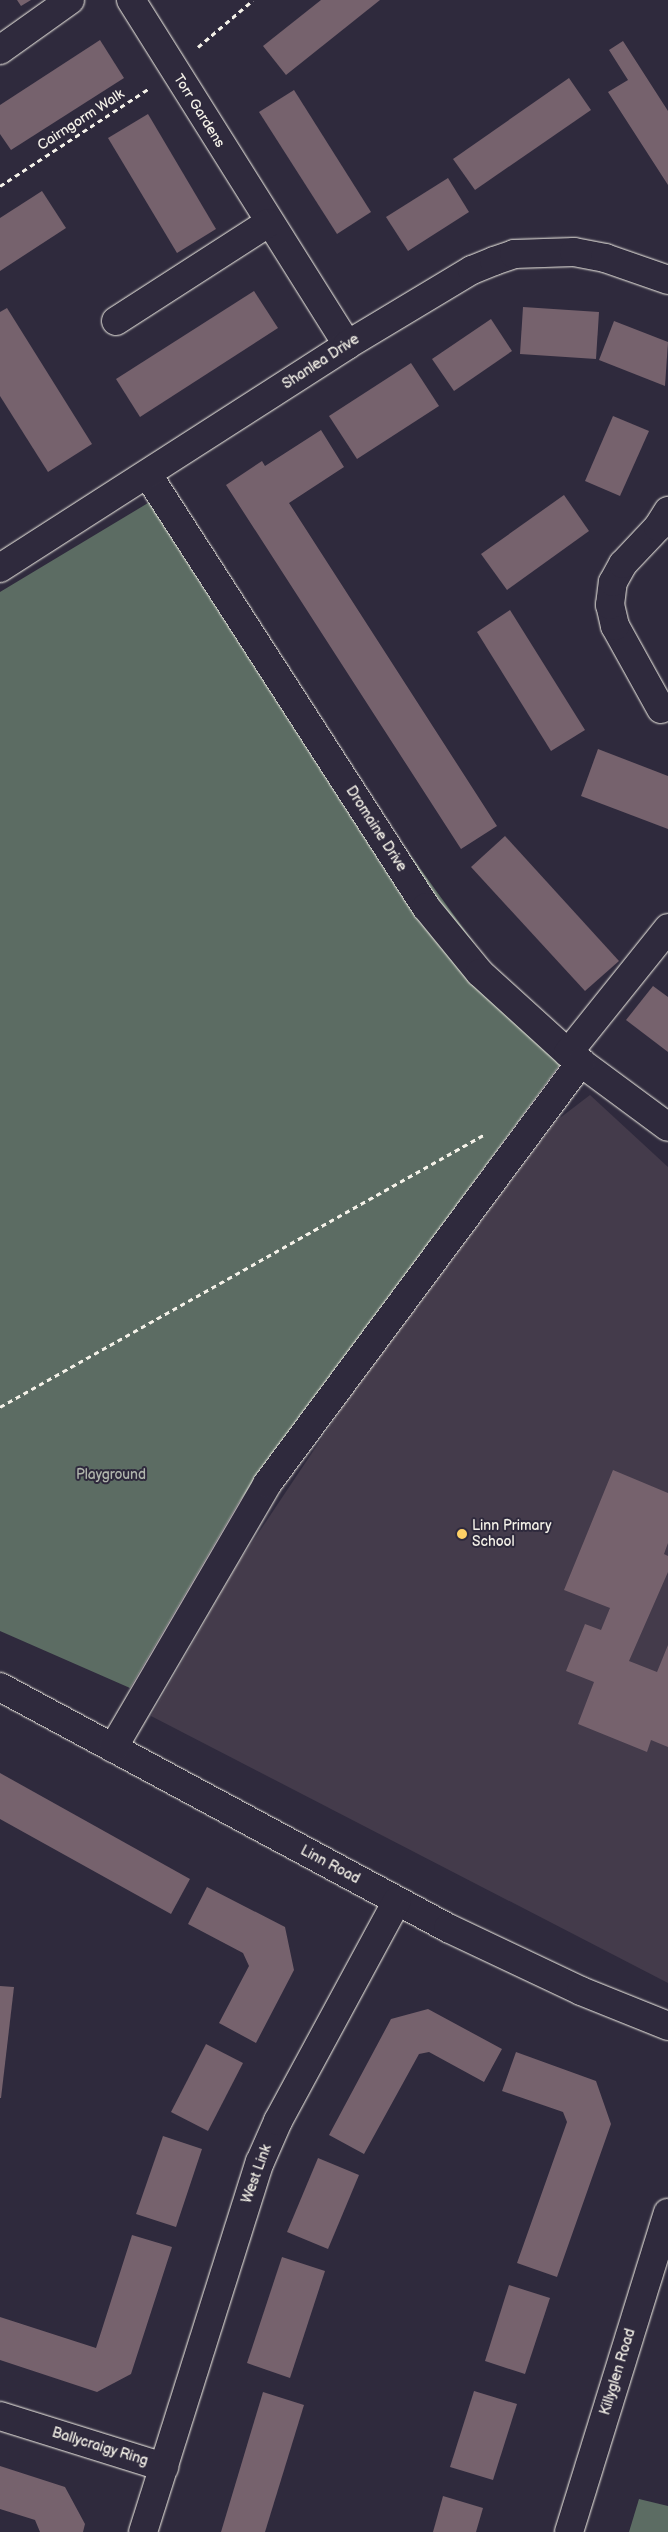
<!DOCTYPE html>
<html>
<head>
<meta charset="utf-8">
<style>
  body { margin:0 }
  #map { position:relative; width:668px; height:2532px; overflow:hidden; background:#2f2a3d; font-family:"Balsamiq Sans",sans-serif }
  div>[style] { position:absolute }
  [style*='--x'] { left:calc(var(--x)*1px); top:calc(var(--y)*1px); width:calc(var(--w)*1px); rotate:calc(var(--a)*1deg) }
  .built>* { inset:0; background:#443b4b }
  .green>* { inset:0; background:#5c6c63 }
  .building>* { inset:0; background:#76626d }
  .path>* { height:3px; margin-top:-1.5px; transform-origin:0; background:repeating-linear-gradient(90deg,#f4f1e8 0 5px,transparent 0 9px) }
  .roads { filter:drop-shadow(0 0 1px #f4f1e8) drop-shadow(0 0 1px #f4f1e8) }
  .minor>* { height:28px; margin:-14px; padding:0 14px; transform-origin:14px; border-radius:14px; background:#2f2a3d }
  .dots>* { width:14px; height:14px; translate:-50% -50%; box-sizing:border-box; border:2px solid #2f2a3d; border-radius:50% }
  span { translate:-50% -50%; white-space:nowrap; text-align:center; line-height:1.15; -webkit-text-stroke:4px #2f2a3d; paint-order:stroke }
  .street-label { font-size:14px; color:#f4f1e8 }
  .park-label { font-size:14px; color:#b0b5ac }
  .poi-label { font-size:14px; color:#f4f1e8 }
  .left { translate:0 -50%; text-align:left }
</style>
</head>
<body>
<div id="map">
  <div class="built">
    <i style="clip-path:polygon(590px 1095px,668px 1167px,668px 1983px,151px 1716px,239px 1562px,344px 1405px,556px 1121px)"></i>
  </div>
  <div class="green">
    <i style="clip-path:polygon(153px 500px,561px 1063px,239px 1502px,130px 1688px,0 1631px,0 592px)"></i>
    <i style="clip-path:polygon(639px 2499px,668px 2506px,668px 2532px,629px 2532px)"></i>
  </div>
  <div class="building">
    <i style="clip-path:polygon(17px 0,31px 0,21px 6px)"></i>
    <i style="clip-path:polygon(321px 0,380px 0,286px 75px,263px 46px)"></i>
    <i style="clip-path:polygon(100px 40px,124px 78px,11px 150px,0 134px,0 105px)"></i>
    <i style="clip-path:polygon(623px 41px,668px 111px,668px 185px,608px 92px,628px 80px,609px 50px)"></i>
    <i style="clip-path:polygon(569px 78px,591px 110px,475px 190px,453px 159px)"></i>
    <i style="clip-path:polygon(294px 90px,371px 212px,337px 234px,259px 112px)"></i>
    <i style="clip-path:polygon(148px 114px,216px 229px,177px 253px,108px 138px)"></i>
    <i style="clip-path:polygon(448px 178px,469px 212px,408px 251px,386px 217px)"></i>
    <i style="clip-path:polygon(42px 191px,66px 228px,0 271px,0 218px)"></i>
    <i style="clip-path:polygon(254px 291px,278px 328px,140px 417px,116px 379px)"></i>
    <i style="clip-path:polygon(523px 307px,599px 312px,596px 359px,520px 354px)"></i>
    <i style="clip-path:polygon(7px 308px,92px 444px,48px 472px,0 396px,0 312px)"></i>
    <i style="clip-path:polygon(491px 319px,512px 351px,454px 391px,432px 359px)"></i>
    <i style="clip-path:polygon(614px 321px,668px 342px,665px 386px,599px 360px)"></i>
    <i style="clip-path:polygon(411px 363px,439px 406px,357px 459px,329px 416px)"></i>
    <i style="clip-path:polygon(613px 416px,649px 431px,620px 496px,585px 481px)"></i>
    <i style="clip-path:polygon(321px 430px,344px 467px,289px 503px,497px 826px,461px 849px,226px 485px,262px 461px,265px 466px)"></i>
    <i style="clip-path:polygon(564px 495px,589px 531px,507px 590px,481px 554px)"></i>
    <i style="clip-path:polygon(510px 610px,585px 730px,551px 751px,477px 632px)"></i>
    <i style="clip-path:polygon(598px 749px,668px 776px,668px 829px,581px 796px)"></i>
    <i style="clip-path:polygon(505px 836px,619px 961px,585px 991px,471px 867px)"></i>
    <i style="clip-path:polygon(653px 986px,668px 997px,668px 1052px,626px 1020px)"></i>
    <i style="clip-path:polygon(613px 1470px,668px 1493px,668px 1543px,664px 1554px,668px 1556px,668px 1572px,629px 1661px,657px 1672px,668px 1645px,668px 1747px,651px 1740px,647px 1752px,578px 1724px,594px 1682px,566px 1671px,585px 1624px,601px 1630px,610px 1608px,564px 1590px)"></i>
    <i style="clip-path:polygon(0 1773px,190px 1879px,171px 1914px,0 1819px)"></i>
    <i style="clip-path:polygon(207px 1887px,285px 1927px,294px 1970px,256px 2043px,219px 2023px,249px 1966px,243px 1953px,188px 1924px)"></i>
    <i style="clip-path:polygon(0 1986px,14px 1987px,1px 2098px,0 2098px)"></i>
    <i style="clip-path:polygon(428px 2009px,502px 2049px,484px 2082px,429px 2052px,419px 2054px,364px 2154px,329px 2135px,391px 2019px)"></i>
    <i style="clip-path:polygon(206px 2044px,243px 2063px,208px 2131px,171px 2112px)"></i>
    <i style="clip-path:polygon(516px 2052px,596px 2081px,611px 2124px,557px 2277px,517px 2263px,567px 2122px,563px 2112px,502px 2091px)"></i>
    <i style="clip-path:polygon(163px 2136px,202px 2149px,176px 2227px,136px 2214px)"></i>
    <i style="clip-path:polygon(318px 2158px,359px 2175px,328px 2249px,287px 2232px)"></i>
    <i style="clip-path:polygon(132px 2235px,172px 2247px,131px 2374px,97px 2392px,0 2360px,0 2317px,96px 2348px)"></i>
    <i style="clip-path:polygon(282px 2257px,325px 2271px,290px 2378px,247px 2363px)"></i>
    <i style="clip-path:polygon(509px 2285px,550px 2298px,525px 2374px,485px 2361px)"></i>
    <i style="clip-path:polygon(474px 2391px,517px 2404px,493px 2480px,450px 2467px)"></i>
    <i style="clip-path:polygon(263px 2392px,304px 2405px,265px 2532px,221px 2532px)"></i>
    <i style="clip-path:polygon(0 2466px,65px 2487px,85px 2524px,83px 2532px,40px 2532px,35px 2520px,0 2509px)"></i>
    <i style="clip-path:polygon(443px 2496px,483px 2508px,476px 2532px,433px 2532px)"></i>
  </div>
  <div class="path">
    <i style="--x:198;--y:47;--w:72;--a:-40.5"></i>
    <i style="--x:0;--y:186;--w:177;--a:-33.2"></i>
    <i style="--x:0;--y:1407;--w:557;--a:-29.37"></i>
  </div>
  <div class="roads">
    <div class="minor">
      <i style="--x:131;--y:0;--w:407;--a:57.9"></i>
      <i style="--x:0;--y:50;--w:86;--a:-35.5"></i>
      <i style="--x:116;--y:321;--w:181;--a:-32.8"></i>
      <i style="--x:148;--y:475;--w:514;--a:57.24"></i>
      <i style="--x:426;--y:907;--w:85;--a:50.7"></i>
      <i style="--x:480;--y:973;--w:119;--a:42.3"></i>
      <i style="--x:568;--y:1053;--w:124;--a:36.5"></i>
      <i style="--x:0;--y:568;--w:412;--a:-32.7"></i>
      <i style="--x:347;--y:345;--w:146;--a:-31"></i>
      <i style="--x:472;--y:270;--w:24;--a:-22"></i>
      <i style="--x:494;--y:261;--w:21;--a:-19"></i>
      <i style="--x:514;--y:254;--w:60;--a:-1.9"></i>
      <i style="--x:574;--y:252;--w:32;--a:11"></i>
      <i style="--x:605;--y:258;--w:67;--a:19.2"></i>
      <i style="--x:661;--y:709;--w:95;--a:-119"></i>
      <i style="--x:615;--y:626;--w:22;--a:-103"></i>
      <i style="--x:610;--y:605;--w:23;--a:-83"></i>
      <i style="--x:613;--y:582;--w:21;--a:-61"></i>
      <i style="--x:623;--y:564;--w:51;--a:-46.6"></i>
      <i style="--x:658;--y:527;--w:19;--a:-58"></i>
      <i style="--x:568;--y:1053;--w:160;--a:-51.3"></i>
      <i style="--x:0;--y:1687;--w:509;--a:28.28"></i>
      <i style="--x:448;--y:1928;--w:147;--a:25.3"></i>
      <i style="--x:581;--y:1991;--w:94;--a:21.9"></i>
      <i style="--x:113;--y:1748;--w:306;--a:-59.7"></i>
      <i style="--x:267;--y:1484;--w:526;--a:-53.35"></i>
      <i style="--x:0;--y:2416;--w:172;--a:17.3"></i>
      <i style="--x:143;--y:2532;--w:388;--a:-72.5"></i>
      <i style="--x:260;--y:2162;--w:45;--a:-66.3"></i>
      <i style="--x:278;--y:2121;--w:250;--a:-61.6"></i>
      <i style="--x:569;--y:2532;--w:334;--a:-72.8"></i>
    </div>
  </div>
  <div class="dots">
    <i style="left:462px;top:1534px;background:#ffd166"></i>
  </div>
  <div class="street-label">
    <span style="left:199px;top:111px;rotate:58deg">Torr Gardens</span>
    <span style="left:81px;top:120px;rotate:-33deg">Cairngorm Walk</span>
    <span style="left:321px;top:362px;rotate:-33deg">Shanlea Drive</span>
    <span style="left:376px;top:829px;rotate:57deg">Dromaine Drive</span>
    <span style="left:330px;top:1865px;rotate:28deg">Linn Road</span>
    <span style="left:257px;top:2174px;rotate:-70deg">West Link</span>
    <span style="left:618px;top:2372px;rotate:-73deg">Killyglen Road</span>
    <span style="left:100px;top:2447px;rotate:17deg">Ballycraigy Ring</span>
  </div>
  <div class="park-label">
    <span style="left:111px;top:1475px">Playground</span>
  </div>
  <div class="poi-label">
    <span class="left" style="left:472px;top:1534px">Linn Primary<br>School</span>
  </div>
</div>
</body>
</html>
